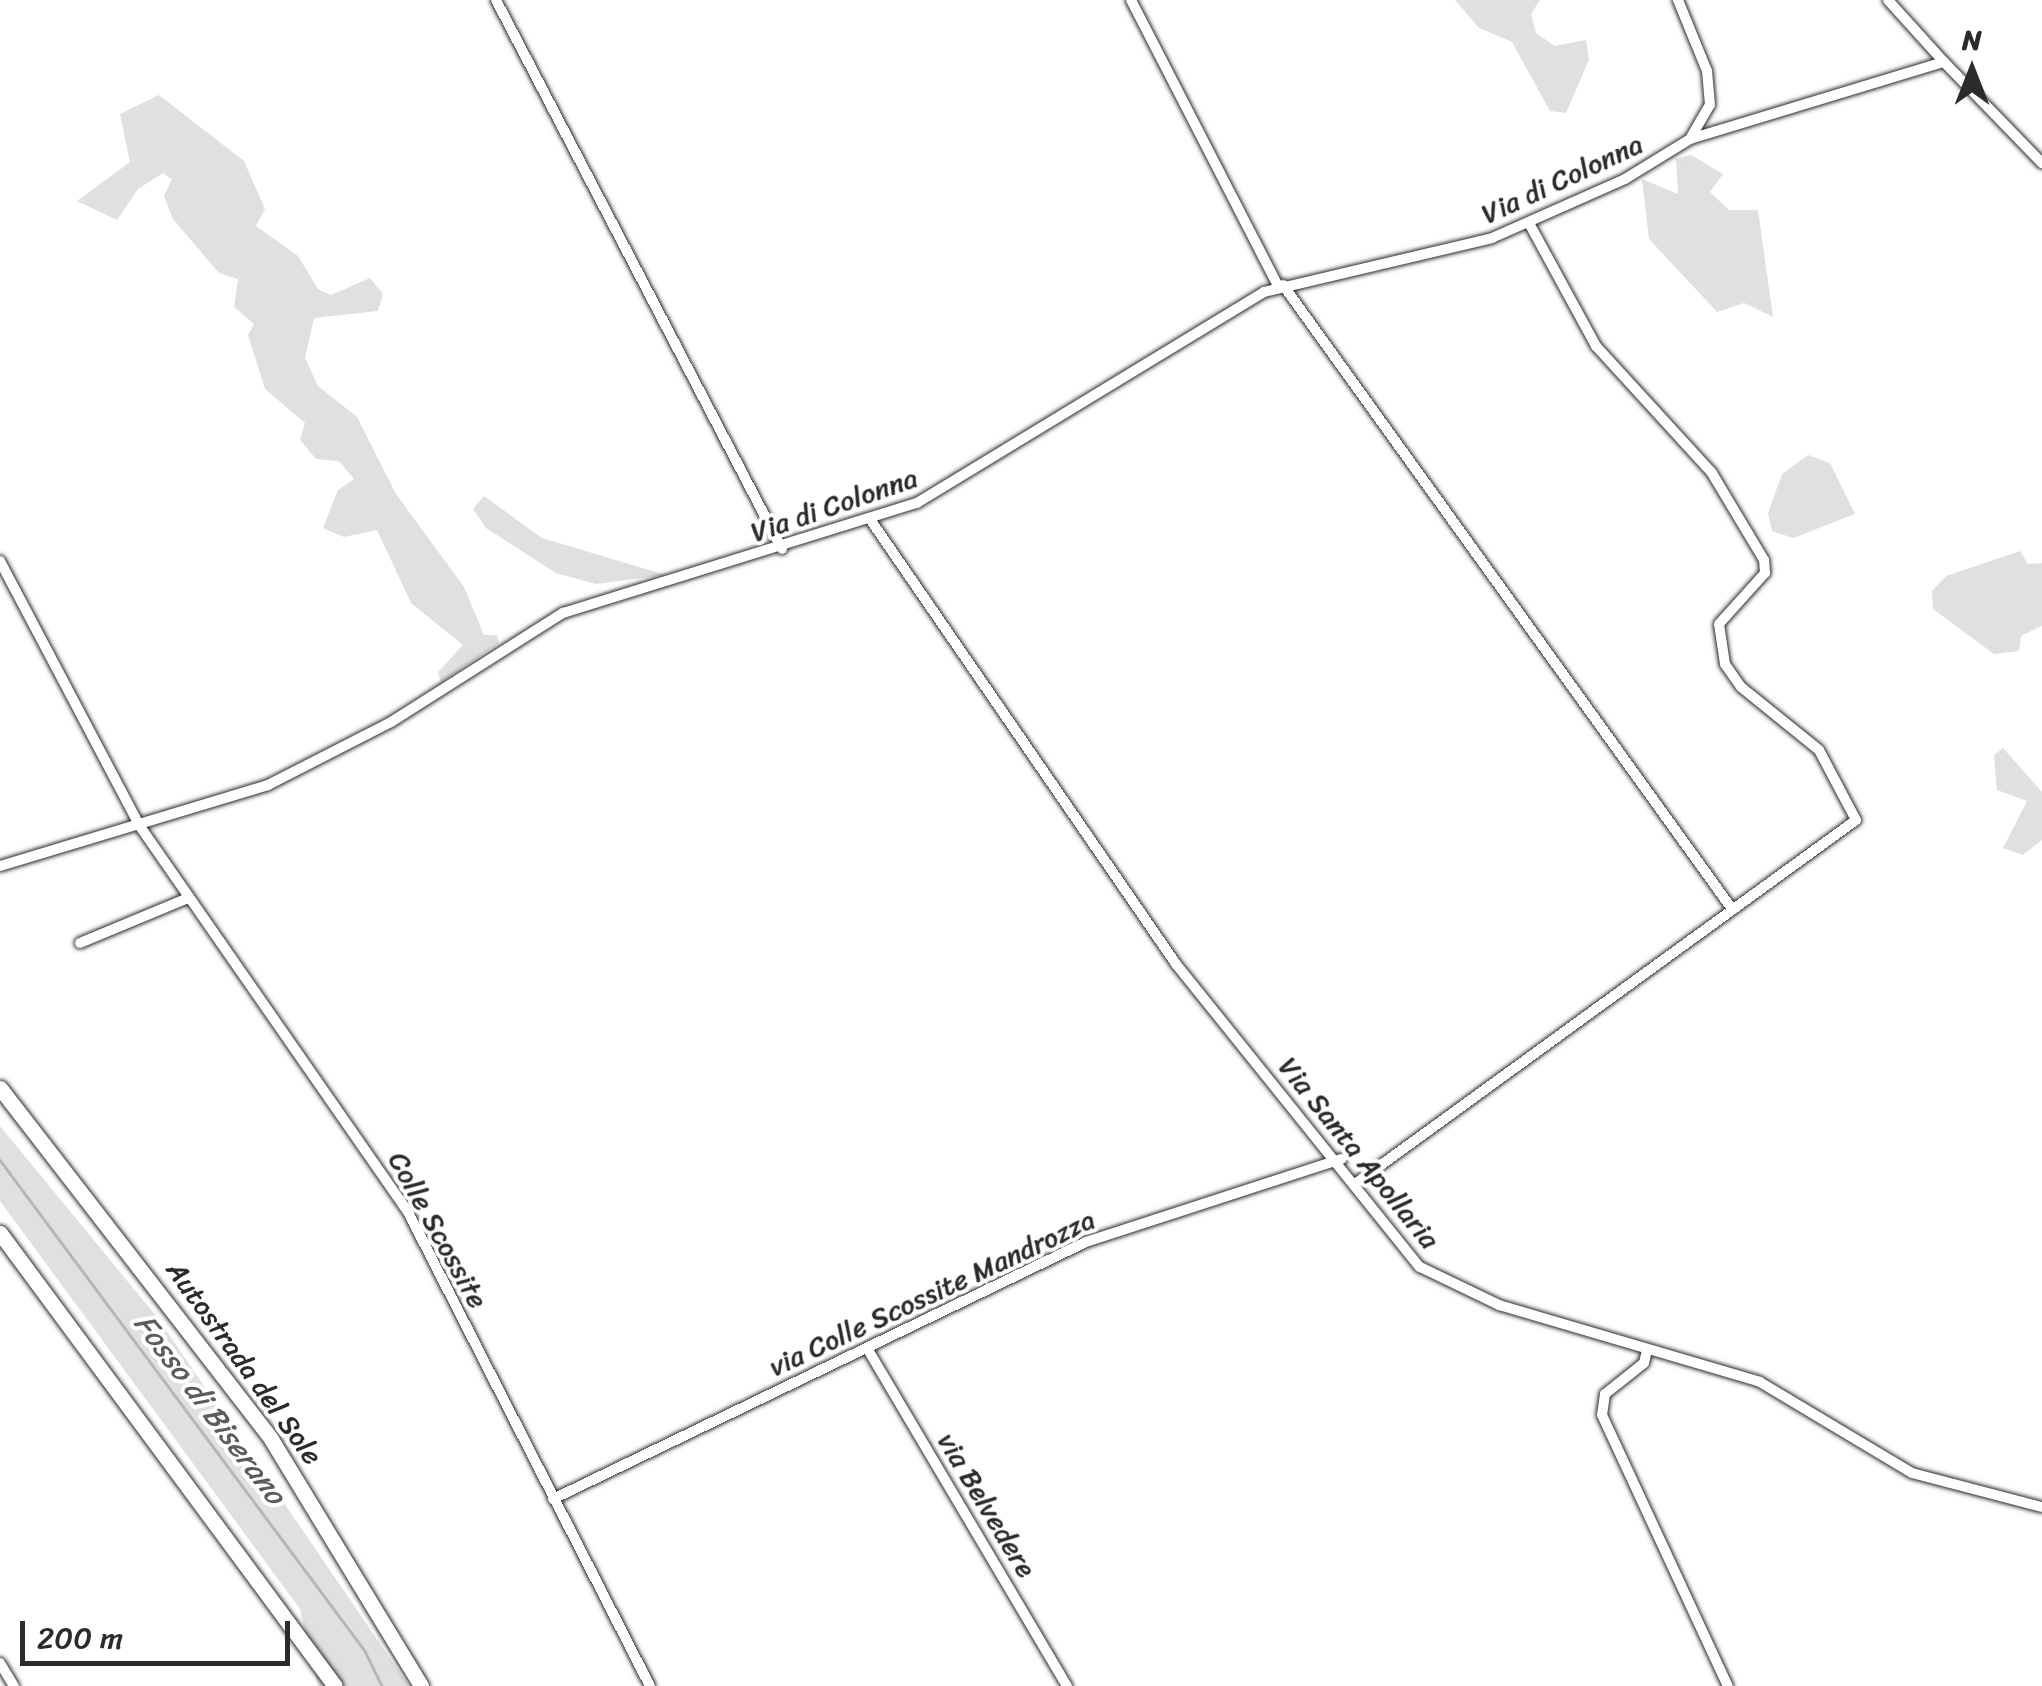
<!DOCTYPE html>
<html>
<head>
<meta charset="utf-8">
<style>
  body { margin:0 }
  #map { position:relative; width:2042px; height:1686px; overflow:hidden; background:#fff; font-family:Sriracha,sans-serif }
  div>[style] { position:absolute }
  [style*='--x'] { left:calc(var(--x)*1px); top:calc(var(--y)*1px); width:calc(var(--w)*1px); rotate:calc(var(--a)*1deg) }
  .green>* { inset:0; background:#e0e0e0 }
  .stream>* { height:2.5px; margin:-1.25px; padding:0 1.25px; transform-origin:1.25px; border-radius:1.25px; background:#b6b6b6 }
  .roads { filter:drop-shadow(0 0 2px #2b2b2b) drop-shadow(0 0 2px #2b2b2b) }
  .minor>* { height:10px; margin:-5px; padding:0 5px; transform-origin:5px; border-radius:5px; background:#fff }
  .highway>* { height:15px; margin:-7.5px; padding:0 7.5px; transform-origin:7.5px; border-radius:7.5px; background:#fff }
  span { translate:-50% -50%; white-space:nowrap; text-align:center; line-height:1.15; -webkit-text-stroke:8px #fff; paint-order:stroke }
  .street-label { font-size:28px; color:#2b2b2b }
  .water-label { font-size:30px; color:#5c5c5c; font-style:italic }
  .north { position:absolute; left:1922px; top:20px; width:100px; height:100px; -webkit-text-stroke:8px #fff; paint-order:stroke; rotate:0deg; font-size:28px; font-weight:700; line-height:40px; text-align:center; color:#2b2b2b }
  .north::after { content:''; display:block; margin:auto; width:35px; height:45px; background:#2b2b2b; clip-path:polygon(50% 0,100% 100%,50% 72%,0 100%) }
  .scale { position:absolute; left:20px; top:1621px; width:270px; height:45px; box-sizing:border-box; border:5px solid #2b2b2b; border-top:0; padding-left:12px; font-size:30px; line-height:35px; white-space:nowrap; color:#2b2b2b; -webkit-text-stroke:8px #fff; paint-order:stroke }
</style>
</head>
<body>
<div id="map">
  <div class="green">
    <i style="clip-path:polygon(1455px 0,1540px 0,1531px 14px,1536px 33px,1555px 46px,1586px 40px,1589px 60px,1566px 113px,1550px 111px,1512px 42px,1479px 28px)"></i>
    <i style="clip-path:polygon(159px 95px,244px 161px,265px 209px,256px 226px,298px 256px,318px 289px,331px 295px,370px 278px,383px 294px,378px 311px,314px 318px,305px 358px,318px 386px,357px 417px,396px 494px,464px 587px,484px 635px,497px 635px,499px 643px,441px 682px,438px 672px,463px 645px,411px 603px,377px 530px,344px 537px,323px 528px,338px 490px,354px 479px,339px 461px,316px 459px,300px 440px,305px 423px,265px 389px,248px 335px,254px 324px,234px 307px,238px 279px,219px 273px,173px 219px,164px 196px,172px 179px,163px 173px,138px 189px,117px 220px,77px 201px,130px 162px,120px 114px)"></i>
    <i style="clip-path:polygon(1691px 155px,1723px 174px,1710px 192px,1729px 210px,1758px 210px,1773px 317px,1744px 303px,1717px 312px,1649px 239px,1642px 179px,1678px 194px,1676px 159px)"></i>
    <i style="clip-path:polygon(1808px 455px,1830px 463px,1855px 514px,1793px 538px,1772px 531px,1768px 513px,1782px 474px)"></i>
    <i style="clip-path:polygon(484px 496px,542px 538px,666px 575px,596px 584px,556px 573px,486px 528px,473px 509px)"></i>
    <i style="clip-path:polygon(2020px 551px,2028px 564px,2042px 563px,2042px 626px,2021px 636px,2019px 651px,1994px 654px,1933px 609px,1932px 591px,1946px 576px)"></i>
    <i style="clip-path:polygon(2003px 748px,2042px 792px,2042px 840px,2023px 855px,2003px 848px,2027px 801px,1997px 790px,1994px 755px)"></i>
    <i style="clip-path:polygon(0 1126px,157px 1317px,409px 1686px,318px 1686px,300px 1609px,0 1201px)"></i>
  </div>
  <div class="stream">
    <i style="--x:0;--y:1160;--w:612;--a:53.37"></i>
    <i style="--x:365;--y:1651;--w:39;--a:64"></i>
  </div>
  <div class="roads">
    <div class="minor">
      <i style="--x:496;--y:0;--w:619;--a:62.48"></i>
      <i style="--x:1131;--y:0;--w:322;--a:62.8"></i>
      <i style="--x:1888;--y:0;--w:84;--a:47.9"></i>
      <i style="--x:1690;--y:139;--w:265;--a:-16.9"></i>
      <i style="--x:1944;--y:62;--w:141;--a:45.9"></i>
      <i style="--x:1283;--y:285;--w:769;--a:54.26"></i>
      <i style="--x:872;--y:522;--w:536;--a:55.48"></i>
      <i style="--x:1176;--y:964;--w:389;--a:51.2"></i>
      <i style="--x:1420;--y:1267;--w:88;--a:25.7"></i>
      <i style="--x:1499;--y:1305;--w:272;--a:16.4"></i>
      <i style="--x:1760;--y:1382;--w:177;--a:30.9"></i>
      <i style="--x:1912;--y:1473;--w:134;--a:14.7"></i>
      <i style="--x:0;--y:561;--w:298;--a:62.2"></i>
      <i style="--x:139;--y:825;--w:469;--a:55.2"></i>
      <i style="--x:407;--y:1210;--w:534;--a:62.96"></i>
      <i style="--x:0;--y:866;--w:280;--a:-16.8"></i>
      <i style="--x:268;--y:785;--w:138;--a:-27.1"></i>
      <i style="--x:391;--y:722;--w:204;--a:-32.4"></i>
      <i style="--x:563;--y:613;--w:371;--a:-17.3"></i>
      <i style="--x:917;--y:503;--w:406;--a:-31.3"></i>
      <i style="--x:1264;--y:292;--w:234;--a:-13.3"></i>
      <i style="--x:1492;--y:238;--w:145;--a:-23.9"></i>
      <i style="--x:1625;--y:179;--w:76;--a:-31.6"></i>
      <i style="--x:1690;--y:139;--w:39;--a:-60"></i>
      <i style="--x:1710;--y:105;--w:34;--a:-95"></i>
      <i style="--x:1707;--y:71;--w:77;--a:-112.2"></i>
      <i style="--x:80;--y:943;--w:117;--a:-22.6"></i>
      <i style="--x:1359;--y:1181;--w:614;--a:-35.99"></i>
      <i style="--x:1856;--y:820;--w:79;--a:-117.9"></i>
      <i style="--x:1819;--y:750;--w:100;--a:-141.1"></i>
      <i style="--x:1741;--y:687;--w:28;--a:-125"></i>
      <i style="--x:1725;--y:664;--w:40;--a:-98.5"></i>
      <i style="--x:1719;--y:624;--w:69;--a:-48"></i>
      <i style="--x:1765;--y:573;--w:13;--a:-94"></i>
      <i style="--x:1764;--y:560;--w:101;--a:-120.9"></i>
      <i style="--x:1712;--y:473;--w:172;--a:-132.4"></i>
      <i style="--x:1596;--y:346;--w:138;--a:-118.6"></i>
      <i style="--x:867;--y:1348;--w:393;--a:59.4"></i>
      <i style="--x:1647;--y:1350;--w:13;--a:103"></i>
      <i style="--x:1644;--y:1363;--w:50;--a:141.5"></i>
      <i style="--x:1605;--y:1394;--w:21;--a:98"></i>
      <i style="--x:1602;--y:1415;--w:299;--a:65.1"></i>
      <i style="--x:553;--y:1499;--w:592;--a:-25.74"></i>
      <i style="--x:1086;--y:1242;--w:269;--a:-18"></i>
      <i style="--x:0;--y:1663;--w:27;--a:59"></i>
    </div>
    <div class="highway">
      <i style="--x:0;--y:1088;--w:443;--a:52.3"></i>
      <i style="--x:271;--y:1439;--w:289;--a:58.7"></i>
      <i style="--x:0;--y:1233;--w:563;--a:53.52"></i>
    </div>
  </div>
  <div class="street-label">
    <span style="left:1562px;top:179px;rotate:-25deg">Via di Colonna</span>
    <span style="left:834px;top:505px;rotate:-19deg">Via di Colonna</span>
    <span style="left:1359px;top:1153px;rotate:51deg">Via Santa Apollaria</span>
    <span style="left:438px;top:1230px;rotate:61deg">Colle Scossite</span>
    <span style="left:932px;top:1293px;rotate:-25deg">via Colle Scossite Mandrozza</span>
    <span style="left:244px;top:1363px;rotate:54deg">Autostrada del Sole</span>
    <span style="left:987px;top:1505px;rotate:59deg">via Belvedere</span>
  </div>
  <div class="water-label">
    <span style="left:210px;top:1409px;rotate:53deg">Fosso di Biserano</span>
  </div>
  <div class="north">N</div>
  <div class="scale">200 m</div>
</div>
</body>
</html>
